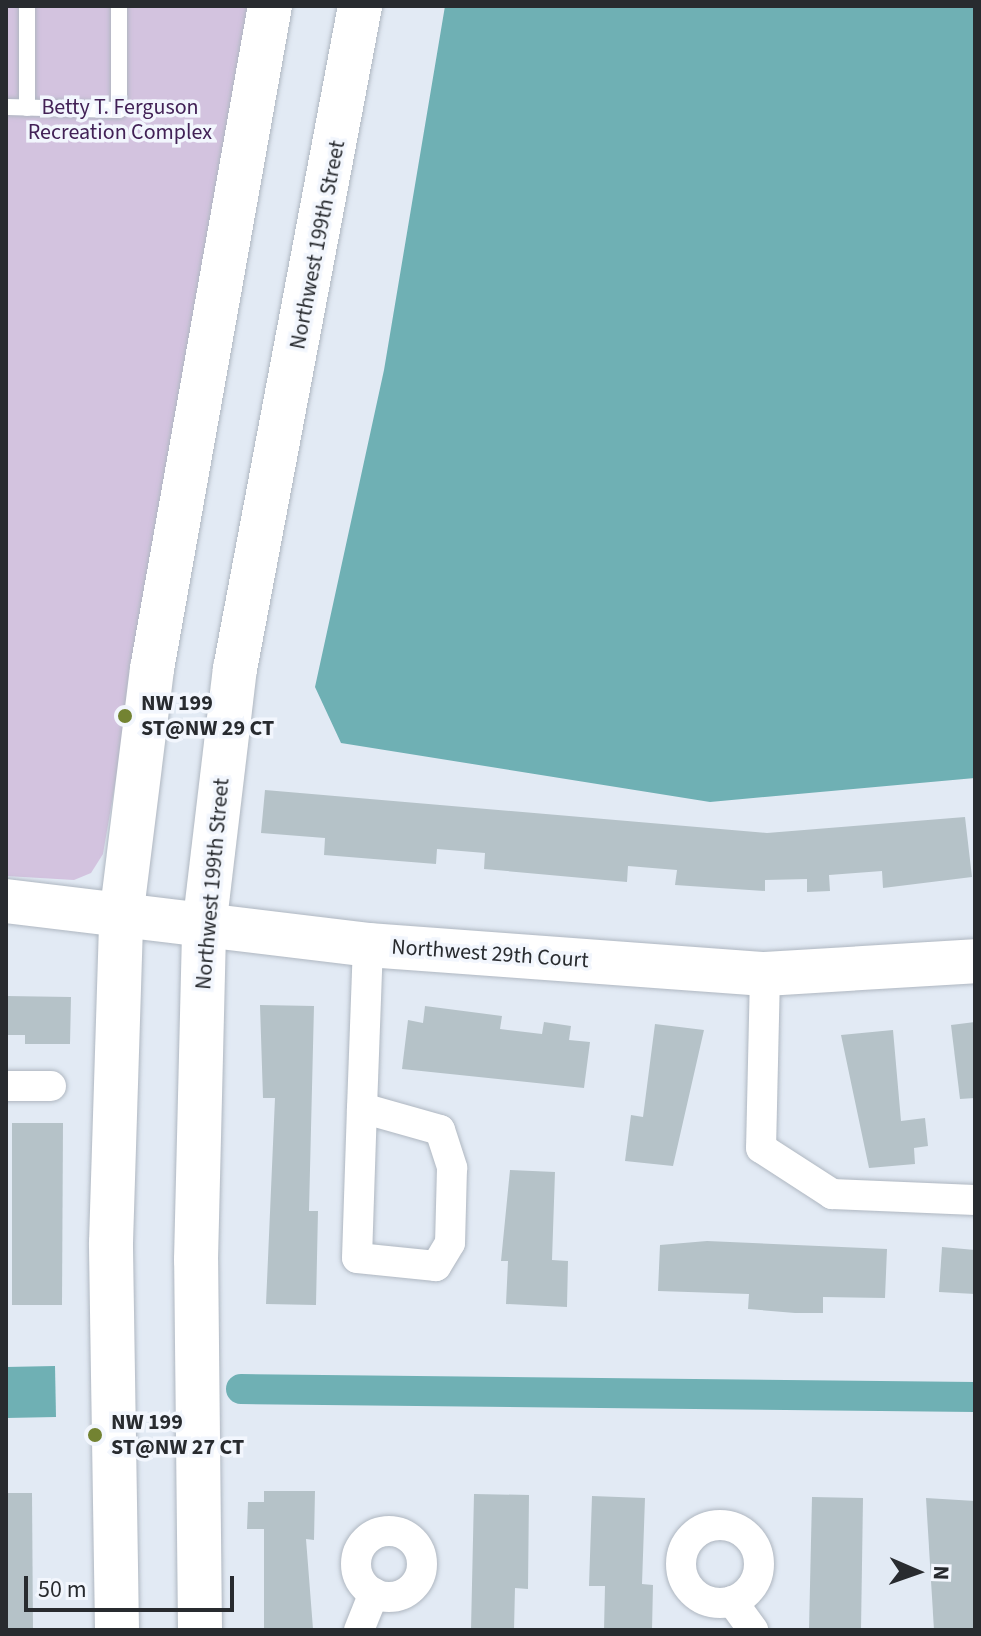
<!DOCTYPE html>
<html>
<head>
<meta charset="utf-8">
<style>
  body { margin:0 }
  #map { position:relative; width:981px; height:1636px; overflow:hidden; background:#e2eaf4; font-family:"Source Sans 3",sans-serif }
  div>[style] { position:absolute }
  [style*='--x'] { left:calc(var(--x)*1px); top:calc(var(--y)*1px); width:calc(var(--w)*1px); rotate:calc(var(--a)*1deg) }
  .green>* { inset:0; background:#d3c3df }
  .water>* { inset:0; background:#6fb0b4 }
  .canal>* { height:30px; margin:-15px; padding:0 15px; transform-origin:15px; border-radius:15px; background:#6fb0b4 }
  .building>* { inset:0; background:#b5c2c8 }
  .roads { filter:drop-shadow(0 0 2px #afb7c1) drop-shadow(0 0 2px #afb7c1) }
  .lane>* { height:16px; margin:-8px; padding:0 8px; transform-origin:8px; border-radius:8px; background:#fff }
  .street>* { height:30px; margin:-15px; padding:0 15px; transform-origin:15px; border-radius:15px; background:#fff }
  .street>.ring { margin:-15px; padding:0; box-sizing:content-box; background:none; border:30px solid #fff; border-radius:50% }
  .secondary>* { height:44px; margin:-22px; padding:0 22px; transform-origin:22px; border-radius:22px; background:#fff }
  .primary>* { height:44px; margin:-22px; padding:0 22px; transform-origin:22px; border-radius:22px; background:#fff }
  .dots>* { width:22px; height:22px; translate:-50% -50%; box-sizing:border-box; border:4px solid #f2f6fd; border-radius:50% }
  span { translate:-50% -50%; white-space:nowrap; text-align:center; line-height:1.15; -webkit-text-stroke:7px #f2f6fd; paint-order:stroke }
  .park-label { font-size:22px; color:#422156 }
  .street-label { font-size:22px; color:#282b2f }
  .poi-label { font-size:22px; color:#282b2f; font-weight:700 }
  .left { translate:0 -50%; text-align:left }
  .frame { position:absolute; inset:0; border:8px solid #282b2f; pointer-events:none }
  .north { position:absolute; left:877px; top:1532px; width:80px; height:80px; -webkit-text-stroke:6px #f2f6fd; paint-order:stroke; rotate:92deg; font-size:22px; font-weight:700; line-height:32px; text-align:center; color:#282b2f }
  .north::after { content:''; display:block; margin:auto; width:28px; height:36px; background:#282b2f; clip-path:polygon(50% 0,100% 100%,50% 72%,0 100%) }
  .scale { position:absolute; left:24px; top:1576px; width:210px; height:36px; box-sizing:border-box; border:4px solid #282b2f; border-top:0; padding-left:10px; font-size:24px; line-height:28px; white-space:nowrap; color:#282b2f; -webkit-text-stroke:6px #f2f6fd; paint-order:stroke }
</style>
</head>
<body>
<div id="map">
  <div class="green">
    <i style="clip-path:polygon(6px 6px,249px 6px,103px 854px,91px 873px,74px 880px,6px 876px)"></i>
  </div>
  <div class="water">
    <i style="clip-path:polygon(445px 6px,975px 6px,975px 778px,710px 802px,341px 743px,315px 687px,384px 370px)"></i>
    <i style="clip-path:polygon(55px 1366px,56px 1417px,6px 1418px,6px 1367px)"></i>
  </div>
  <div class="canal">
    <i style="--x:241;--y:1389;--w:734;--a:0.62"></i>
  </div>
  <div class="building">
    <i style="clip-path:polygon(265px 790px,767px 833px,965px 817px,972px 877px,883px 888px,882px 871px,829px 875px,830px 891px,807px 892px,807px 879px,765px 880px,765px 891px,675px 885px,677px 870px,628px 866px,627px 882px,484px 869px,485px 853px,437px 849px,436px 864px,324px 855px,325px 838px,261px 833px)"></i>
    <i style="clip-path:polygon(6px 996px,71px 997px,70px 1044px,25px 1044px,25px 1035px,6px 1035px)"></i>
    <i style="clip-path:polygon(260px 1005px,314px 1006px,309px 1211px,318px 1211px,316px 1305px,266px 1304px,275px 1098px,263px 1098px)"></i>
    <i style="clip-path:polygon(425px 1006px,502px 1016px,500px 1029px,542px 1034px,544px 1022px,571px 1026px,569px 1040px,590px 1042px,584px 1088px,402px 1069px,408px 1020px,423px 1023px)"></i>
    <i style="clip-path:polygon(975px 1022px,975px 1098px,960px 1099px,951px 1025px)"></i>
    <i style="clip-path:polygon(655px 1024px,704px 1030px,673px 1166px,625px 1161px,631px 1115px,643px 1117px)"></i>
    <i style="clip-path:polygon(893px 1030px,901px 1121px,925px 1118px,928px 1146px,914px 1148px,915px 1164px,869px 1168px,841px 1035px)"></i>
    <i style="clip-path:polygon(12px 1123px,63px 1123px,62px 1305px,12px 1305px)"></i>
    <i style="clip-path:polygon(510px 1170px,555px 1172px,552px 1260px,568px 1261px,567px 1307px,506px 1304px,508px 1261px,501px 1261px)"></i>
    <i style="clip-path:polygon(707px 1241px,887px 1249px,885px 1298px,823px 1297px,823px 1313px,795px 1313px,748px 1309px,749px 1294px,658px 1291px,660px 1245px)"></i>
    <i style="clip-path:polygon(942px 1247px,975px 1250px,975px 1294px,939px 1292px)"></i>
    <i style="clip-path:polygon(264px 1491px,315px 1491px,314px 1540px,306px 1539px,313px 1629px,264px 1630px,264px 1529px,247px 1529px,248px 1502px,264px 1502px)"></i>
    <i style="clip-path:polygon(6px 1493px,32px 1493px,33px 1630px,6px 1630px)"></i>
    <i style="clip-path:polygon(474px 1494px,529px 1495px,528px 1589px,515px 1588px,514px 1630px,471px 1630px)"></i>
    <i style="clip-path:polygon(592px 1496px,645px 1498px,642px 1584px,653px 1585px,652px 1630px,604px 1630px,605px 1586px,589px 1586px)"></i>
    <i style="clip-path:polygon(812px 1497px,863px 1498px,861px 1630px,809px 1630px)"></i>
    <i style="clip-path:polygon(926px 1498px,975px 1501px,975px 1630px,934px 1630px)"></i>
  </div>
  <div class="roads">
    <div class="lane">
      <i style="--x:27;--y:6;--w:102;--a:90"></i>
      <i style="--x:6;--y:107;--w:113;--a:1.5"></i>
      <i style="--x:119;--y:110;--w:104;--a:-90"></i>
    </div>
    <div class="street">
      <i style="--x:765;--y:974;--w:174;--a:91.3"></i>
      <i style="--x:761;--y:1148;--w:85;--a:32.9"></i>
      <i style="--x:832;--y:1194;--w:143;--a:2.4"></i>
      <i style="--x:6;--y:1086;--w:45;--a:0"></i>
      <i style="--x:362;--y:1108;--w:81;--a:15.8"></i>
      <i style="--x:440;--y:1130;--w:40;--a:72"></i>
      <i style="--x:452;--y:1168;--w:75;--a:91.5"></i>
      <i style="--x:450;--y:1243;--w:27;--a:121"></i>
      <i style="--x:436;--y:1266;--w:79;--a:-174.2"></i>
      <i style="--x:357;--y:1258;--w:150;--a:-88.1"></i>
      <i style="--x:362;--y:1108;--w:163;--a:-87.9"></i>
      <i class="ring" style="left:681px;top:1525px;width:48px;height:48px"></i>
      <i class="ring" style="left:356px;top:1531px;width:36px;height:36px"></i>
      <i style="--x:732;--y:1601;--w:36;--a:54"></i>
      <i style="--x:359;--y:1630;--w:40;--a:-68"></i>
    </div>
    <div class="secondary">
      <i style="--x:6;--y:901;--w:365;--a:6.9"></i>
      <i style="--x:368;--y:945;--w:398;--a:4.2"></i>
      <i style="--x:765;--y:974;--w:210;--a:-3.5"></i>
    </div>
    <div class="primary">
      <i style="--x:117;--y:1630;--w:387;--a:-90.9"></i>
      <i style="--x:111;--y:1243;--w:325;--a:-88.2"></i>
      <i style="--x:121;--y:918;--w:251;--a:-82.9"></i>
      <i style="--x:152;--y:669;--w:673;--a:-79.91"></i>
      <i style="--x:200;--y:1630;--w:370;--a:-90.6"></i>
      <i style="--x:196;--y:1260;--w:332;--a:-88.6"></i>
      <i style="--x:204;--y:928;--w:261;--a:-83.2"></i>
      <i style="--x:235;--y:669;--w:675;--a:-79.32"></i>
    </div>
  </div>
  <div class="dots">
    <i style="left:125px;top:716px;background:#738332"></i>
    <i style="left:95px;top:1435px;background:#738332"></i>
  </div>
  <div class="park-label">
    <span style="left:120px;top:120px">Betty T. Ferguson<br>Recreation Complex</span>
  </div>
  <div class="street-label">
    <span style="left:318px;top:245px;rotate:-79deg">Northwest 199th Street</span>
    <span style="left:213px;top:884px;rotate:-85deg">Northwest 199th Street</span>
    <span style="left:490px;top:954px;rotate:4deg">Northwest 29th Court</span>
  </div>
  <div class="poi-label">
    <span class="left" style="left:141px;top:716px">NW 199<br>ST@NW 29 CT</span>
    <span class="left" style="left:111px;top:1435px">NW 199<br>ST@NW 27 CT</span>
  </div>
  <div class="frame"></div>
  <div class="north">N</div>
  <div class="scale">50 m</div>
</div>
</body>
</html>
